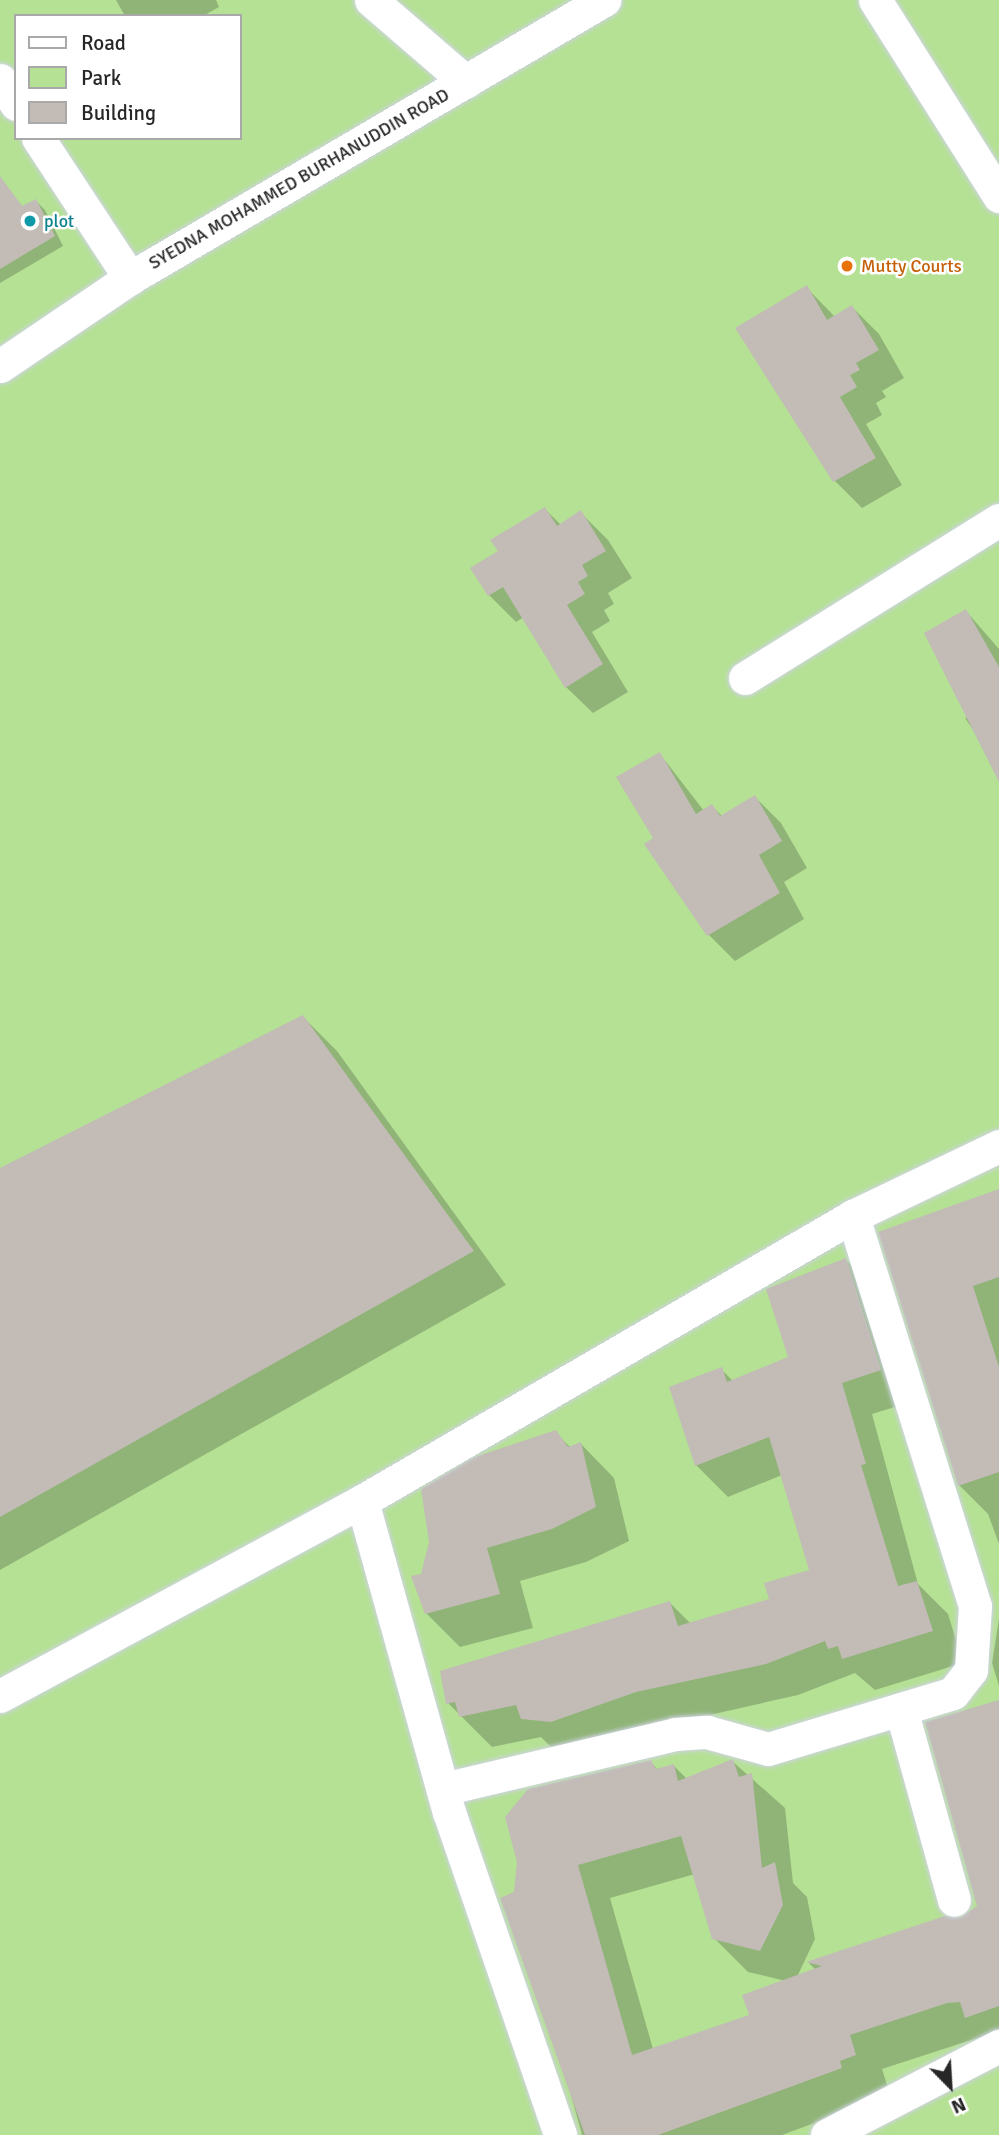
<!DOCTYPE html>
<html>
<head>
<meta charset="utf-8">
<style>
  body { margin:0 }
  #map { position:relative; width:999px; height:2135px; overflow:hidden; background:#eae1d9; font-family:Signika,sans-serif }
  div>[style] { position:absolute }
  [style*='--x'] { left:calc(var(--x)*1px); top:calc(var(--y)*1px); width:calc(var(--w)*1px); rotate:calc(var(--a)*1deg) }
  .green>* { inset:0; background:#b5e195 }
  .shadow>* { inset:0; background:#0003 }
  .building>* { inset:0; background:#c2bbb6 }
  .roads { filter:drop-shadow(0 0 2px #ced3e1) drop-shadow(0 0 2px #ced3e1) }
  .street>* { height:33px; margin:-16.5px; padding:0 16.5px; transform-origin:16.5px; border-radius:16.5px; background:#fff }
  .dots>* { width:19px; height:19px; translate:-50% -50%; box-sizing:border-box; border:4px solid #fff; border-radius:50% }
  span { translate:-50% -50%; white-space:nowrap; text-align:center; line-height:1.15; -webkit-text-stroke:5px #fff; paint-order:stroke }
  .street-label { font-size:18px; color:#272727 }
  .culture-label { font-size:18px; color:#0d838f }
  .left { translate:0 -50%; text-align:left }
  .food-label { font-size:18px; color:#c56008 }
  .legend { position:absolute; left:14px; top:14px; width:228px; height:126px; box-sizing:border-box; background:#fff; border:2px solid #a9a9a9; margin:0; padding:9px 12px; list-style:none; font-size:21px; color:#272727 }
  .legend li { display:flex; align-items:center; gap:14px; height:35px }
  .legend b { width:35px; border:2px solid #a9a9a9 }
  .north { position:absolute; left:915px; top:2051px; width:70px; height:70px; -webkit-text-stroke:5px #fff; paint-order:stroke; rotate:156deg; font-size:19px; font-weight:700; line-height:28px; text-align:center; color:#272727 }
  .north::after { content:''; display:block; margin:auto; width:24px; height:32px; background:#272727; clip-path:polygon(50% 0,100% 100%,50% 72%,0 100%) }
</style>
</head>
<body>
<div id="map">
  <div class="green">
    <i style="clip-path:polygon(evenodd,0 0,999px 0,999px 2135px,0 2135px,0 0,16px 16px,240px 16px,240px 138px,16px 138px,16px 16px)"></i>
  </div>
  <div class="shadow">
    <i style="clip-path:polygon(116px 0,216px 0,219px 7px,203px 16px,125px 16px)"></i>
    <i style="clip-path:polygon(8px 190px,23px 207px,36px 201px,45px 210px,63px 246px,0 283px,0 197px)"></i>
    <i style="clip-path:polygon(807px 288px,835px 317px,852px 307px,879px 334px,904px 378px,882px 391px,886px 397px,876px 403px,882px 415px,866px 424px,902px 485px,862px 508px,835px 481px,737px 329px)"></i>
    <i style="clip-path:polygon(545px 509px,561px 525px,581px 513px,608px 540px,632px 578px,608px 593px,614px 604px,604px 610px,610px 621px,592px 632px,628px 692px,593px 713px,566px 687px,524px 617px,516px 622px,489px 595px,500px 551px)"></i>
    <i style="clip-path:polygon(966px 611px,999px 649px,999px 769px,965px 718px,972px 715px)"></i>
    <i style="clip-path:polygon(660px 754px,704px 811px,712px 806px,722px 816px,755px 797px,781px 823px,807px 868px,784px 882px,804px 919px,735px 961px,709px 935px,647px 844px,655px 839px)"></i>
    <i style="clip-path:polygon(303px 1017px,337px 1051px,506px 1285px,0 1570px,0 1170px)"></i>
    <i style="clip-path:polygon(999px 1195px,999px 1544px,988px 1514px,959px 1485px,880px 1233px)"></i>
    <i style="clip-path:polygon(846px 1260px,877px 1292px,911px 1402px,872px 1414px,918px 1584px,948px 1614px,963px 1663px,875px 1690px,855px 1673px,798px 1695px,554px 1750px,541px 1737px,492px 1747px,448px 1703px,670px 1603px,691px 1624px,771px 1600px,811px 1571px,782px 1475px,728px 1497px,696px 1465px,721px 1369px,733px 1381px,790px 1358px)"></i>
    <i style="clip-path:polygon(555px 1432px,571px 1448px,581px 1444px,614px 1478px,629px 1541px,586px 1562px,520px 1581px,533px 1628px,460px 1647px,426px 1613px,422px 1576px)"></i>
    <i style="clip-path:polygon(999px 1619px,999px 1686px,992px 1663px)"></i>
    <i style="clip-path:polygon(evenodd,999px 1701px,999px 2031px,882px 2069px,888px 2088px,874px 2101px,782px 2135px,582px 2135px,516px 1893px,650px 1761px,658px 1770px,674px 1766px,687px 1779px,732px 1761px,785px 1808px,793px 1883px,807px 1897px,815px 1939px,797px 1977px,816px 1970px,809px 1963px,945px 1918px,960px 1920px,979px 1907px,999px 1701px,695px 1874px,714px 1938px,748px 1972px,786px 1981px,751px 2016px,653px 2049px,610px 1898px,695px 1874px)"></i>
  </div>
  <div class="building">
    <i style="clip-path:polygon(0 176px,22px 206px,36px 199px,55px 236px,0 269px)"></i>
    <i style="clip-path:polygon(807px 285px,827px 320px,852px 305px,879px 350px,856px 363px,860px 370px,850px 375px,857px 387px,840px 397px,876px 458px,833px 482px,735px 328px)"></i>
    <i style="clip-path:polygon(545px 507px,557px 526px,581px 510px,606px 551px,582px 565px,588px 576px,578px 582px,585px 594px,567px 605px,603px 664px,565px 688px,503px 587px,488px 596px,470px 568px,498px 551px,490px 540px)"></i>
    <i style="clip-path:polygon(966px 609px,999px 667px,999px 782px,924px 633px)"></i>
    <i style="clip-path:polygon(660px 752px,696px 814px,712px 804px,720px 816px,755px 795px,782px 841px,759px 855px,780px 893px,707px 936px,644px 844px,653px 838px,616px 777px)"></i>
    <i style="clip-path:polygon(303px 1015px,474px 1251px,0 1517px,0 1168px)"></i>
    <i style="clip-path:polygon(999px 1189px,999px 1277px,973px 1286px,999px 1367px,999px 1472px,958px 1486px,878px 1232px)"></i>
    <i style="clip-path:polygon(846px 1258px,881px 1370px,842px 1383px,866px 1464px,861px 1465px,898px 1586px,917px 1581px,933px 1631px,842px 1659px,838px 1646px,828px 1649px,825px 1641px,766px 1664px,636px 1692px,551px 1722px,521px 1719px,516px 1705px,459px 1717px,455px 1702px,446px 1704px,440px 1671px,670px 1601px,678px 1626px,769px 1599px,764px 1583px,809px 1570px,769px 1437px,695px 1466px,669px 1387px,722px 1367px,727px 1382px,788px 1357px,766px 1289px)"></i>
    <i style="clip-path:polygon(556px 1430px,568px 1447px,581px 1442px,596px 1507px,552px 1529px,487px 1548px,500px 1594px,425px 1614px,411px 1576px,421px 1574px,429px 1542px,421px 1489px,475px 1457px)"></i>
    <i style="clip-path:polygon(999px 1700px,999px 2006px,965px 2018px,960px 2002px,947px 2003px,850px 2035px,856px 2055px,840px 2061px,842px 2068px,658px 2135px,585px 2135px,500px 1898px,514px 1892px,517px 1862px,505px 1817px,528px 1789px,651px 1760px,656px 1769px,674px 1764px,678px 1781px,733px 1759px,739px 1777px,752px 1773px,762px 1868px,775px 1862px,783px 1905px,760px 1951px,712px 1939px,681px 1836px,578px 1865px,632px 2055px,749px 2015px,742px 1995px,822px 1966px,806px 1962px,945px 1916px,960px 1918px,977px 1906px,925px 1722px)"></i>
  </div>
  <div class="roads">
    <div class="street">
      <i style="--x:371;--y:0;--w:125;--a:40.8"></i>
      <i style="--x:875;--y:0;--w:232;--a:57.7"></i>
      <i style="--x:0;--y:80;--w:29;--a:56"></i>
      <i style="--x:38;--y:138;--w:168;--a:56.7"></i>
      <i style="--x:0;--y:366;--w:157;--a:-34.1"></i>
      <i style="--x:130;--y:278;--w:550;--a:-30.39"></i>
      <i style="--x:745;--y:678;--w:299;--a:-31.9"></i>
      <i style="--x:362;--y:1501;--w:323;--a:74.4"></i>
      <i style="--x:449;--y:1812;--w:342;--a:71"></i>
      <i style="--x:0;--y:1696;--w:411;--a:-28.3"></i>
      <i style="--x:362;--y:1501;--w:568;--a:-30.13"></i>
      <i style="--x:853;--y:1216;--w:162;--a:-25.6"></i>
      <i style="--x:901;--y:1709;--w:198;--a:74.5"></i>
      <i style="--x:443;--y:1789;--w:238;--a:-13.3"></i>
      <i style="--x:675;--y:1734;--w:32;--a:-4"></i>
      <i style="--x:707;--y:1732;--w:63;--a:15.6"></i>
      <i style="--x:768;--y:1749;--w:193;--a:-16.8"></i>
      <i style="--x:953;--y:1693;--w:29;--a:-52"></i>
      <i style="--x:971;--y:1670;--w:64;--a:-86.4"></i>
      <i style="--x:975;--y:1606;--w:409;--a:-107.4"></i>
      <i style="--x:827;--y:2135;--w:194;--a:-27.4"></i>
    </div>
  </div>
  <div class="dots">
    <i style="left:30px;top:221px;background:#0f9aa8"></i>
    <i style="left:847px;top:266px;background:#e8710a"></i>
  </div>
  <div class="street-label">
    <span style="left:299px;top:179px;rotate:-30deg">SYEDNA MOHAMMED BURHANUDDIN ROAD</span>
  </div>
  <div class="culture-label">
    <span class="left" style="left:44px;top:221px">plot</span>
  </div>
  <div class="food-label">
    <span class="left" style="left:861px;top:266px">Mutty Courts</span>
  </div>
  <ul class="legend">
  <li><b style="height:9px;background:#fff"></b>Road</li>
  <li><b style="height:19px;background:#b5e195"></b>Park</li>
  <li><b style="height:19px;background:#c2bbb6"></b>Building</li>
  </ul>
  <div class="north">N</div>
</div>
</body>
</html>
